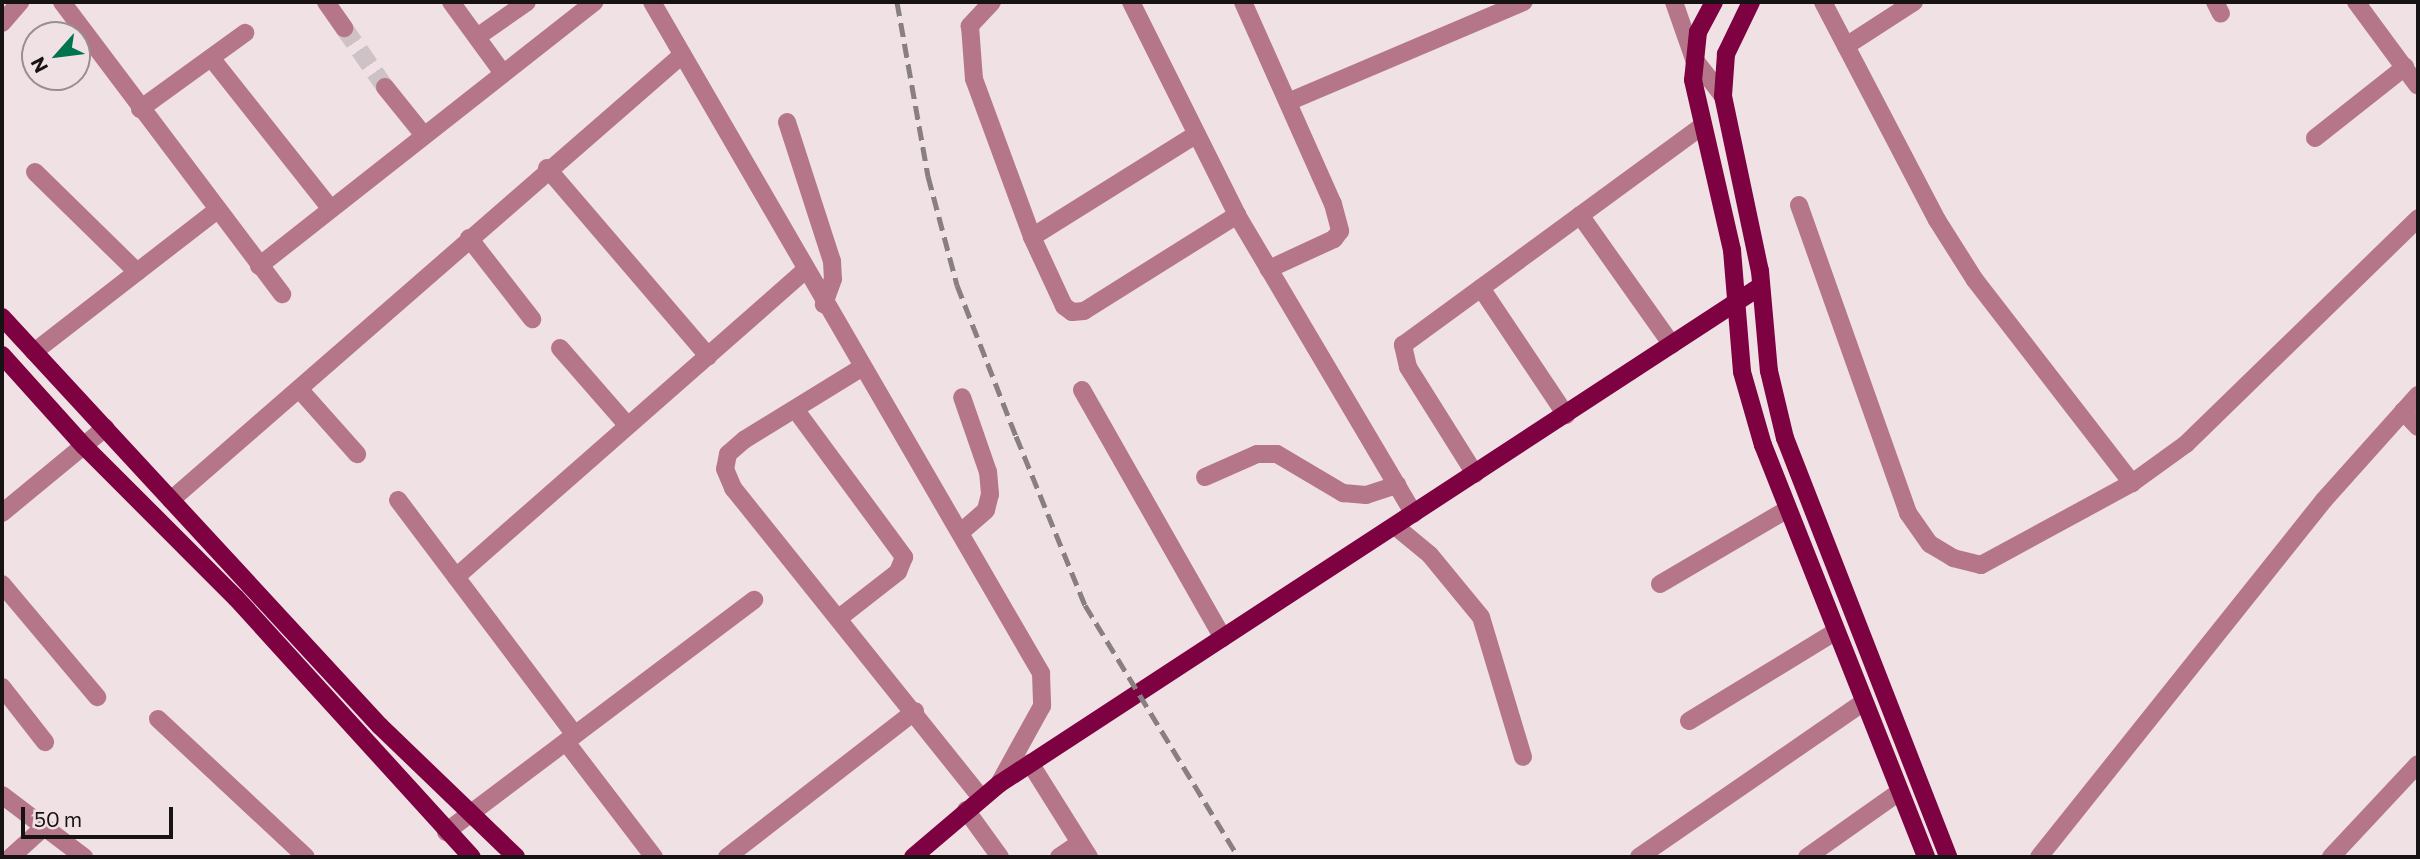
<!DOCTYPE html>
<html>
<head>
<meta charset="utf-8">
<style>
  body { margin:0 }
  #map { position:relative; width:2420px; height:859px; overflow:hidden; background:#f0e1e5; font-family:Commissioner,sans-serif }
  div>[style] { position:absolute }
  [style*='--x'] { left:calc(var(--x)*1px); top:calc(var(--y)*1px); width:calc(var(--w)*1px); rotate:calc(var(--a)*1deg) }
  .minor-tunnel>* { height:18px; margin-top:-9px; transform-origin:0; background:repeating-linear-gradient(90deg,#cfc2c6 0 18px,transparent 0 27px) }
  .minor>* { height:18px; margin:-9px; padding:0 9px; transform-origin:9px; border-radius:9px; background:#b5768a }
  .major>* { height:18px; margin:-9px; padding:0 9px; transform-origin:9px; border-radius:9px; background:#7e0142 }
  .rail>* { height:5px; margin-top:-2.5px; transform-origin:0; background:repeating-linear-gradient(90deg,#897f82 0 14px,transparent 0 21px) }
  span { translate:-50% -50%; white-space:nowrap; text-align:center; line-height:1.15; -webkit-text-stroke:7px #f0e1e5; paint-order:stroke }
  .frame { position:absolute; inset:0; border:4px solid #171214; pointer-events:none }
  .north { position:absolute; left:21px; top:21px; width:70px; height:70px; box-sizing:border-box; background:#f0e1e5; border:2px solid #998e91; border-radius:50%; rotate:242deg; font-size:19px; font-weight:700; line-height:28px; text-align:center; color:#171214 }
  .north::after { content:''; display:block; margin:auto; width:24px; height:32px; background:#00744f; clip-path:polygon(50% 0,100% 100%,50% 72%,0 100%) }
  .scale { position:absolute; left:21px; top:807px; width:152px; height:32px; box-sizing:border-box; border:4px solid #171214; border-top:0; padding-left:9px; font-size:21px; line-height:24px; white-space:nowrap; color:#171214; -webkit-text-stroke:5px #f0e1e5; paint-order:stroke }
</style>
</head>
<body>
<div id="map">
  <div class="minor-tunnel">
    <i style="--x:344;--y:28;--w:72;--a:55.2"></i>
  </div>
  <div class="minor">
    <i style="--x:62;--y:2;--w:366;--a:53"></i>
    <i style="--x:326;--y:2;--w:32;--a:55"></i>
    <i style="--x:451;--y:2;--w:87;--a:53.9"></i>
    <i style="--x:652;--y:2;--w:776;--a:59.9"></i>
    <i style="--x:1041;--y:673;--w:33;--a:88"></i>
    <i style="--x:1042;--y:706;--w:89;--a:118.9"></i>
    <i style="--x:992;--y:2;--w:33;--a:133"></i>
    <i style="--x:970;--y:26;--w:53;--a:85.7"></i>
    <i style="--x:974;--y:79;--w:168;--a:69.8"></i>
    <i style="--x:1032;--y:237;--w:76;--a:65.1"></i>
    <i style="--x:1064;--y:306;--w:10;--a:37"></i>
    <i style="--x:1072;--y:312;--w:12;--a:-5"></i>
    <i style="--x:1084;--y:311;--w:181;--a:-32.1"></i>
    <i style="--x:1131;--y:2;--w:238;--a:63.5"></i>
    <i style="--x:1237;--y:215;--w:347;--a:59.4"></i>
    <i style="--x:1243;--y:2;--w:221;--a:66"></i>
    <i style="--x:1333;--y:204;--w:28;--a:75"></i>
    <i style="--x:1340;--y:231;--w:10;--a:127"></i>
    <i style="--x:1334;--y:239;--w:72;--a:155.2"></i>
    <i style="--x:1674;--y:2;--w:60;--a:70.7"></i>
    <i style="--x:1694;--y:59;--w:47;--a:51.9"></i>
    <i style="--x:1823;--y:2;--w:246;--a:62.4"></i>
    <i style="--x:1937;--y:220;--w:71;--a:57.7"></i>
    <i style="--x:1975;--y:280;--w:257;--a:52.3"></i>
    <i style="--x:2215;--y:2;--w:13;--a:63"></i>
    <i style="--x:2356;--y:2;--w:104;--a:53.6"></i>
    <i style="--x:2;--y:23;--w:28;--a:-49"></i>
    <i style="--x:477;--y:37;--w:61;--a:-35"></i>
    <i style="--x:1846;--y:46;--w:81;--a:-32.9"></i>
    <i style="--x:212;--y:59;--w:190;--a:51.6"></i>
    <i style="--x:385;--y:87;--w:59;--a:51.2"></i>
    <i style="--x:1288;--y:102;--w:256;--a:-23"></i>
    <i style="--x:140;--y:109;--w:130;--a:-35.9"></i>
    <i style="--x:787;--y:122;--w:146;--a:72.1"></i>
    <i style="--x:832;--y:261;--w:18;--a:87"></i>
    <i style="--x:833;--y:279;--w:27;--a:110"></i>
    <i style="--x:2315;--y:138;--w:115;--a:-38.3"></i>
    <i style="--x:547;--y:168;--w:248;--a:49.4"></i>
    <i style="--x:35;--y:172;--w:143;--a:44.4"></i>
    <i style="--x:1799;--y:205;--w:327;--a:70.5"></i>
    <i style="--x:1908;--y:513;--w:38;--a:55"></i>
    <i style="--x:1930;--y:544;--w:27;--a:31"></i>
    <i style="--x:1953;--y:558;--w:29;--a:14"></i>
    <i style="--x:1981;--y:565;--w:172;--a:-28.5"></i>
    <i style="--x:2132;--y:483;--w:67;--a:-35.8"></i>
    <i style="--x:2186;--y:444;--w:324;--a:-44.2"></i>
    <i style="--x:1580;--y:215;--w:159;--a:54.7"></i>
    <i style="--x:1032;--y:237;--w:192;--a:-32"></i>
    <i style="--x:469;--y:238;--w:103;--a:52.1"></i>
    <i style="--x:259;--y:266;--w:427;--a:-38.2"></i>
    <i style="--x:1481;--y:288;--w:153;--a:56.2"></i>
    <i style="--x:560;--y:348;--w:103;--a:48.9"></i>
    <i style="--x:34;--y:352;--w:230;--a:-37.8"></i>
    <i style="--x:861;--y:368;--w:137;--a:148.4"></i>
    <i style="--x:744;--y:440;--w:21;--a:139"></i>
    <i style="--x:728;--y:454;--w:15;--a:101"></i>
    <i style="--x:725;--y:469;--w:21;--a:67"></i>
    <i style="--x:733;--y:488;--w:397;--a:51.3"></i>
    <i style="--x:300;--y:390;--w:86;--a:48.3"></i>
    <i style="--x:1082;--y:390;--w:285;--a:60.4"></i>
    <i style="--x:795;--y:409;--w:184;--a:53.6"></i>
    <i style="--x:904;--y:557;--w:16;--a:112"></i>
    <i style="--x:898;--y:572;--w:75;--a:142.1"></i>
    <i style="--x:2403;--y:411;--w:22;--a:47"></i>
    <i style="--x:1475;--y:474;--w:126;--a:-122.1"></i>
    <i style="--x:1408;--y:367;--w:23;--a:-103"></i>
    <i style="--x:1403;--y:345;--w:369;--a:-36.2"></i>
    <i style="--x:1205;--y:477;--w:57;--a:-23.9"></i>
    <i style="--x:1257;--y:454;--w:20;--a:0"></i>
    <i style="--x:1277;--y:454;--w:77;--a:30.6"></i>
    <i style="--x:1343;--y:493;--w:23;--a:5"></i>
    <i style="--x:1366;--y:495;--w:33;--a:-18"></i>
    <i style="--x:171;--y:500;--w:678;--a:-41.05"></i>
    <i style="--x:398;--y:500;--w:294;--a:53"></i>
    <i style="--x:2;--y:513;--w:134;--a:-39.5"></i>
    <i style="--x:1395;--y:526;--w:45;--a:39.6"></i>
    <i style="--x:1430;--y:555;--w:80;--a:50.6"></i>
    <i style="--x:1481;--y:617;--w:146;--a:73.3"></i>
    <i style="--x:961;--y:532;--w:33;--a:-41"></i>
    <i style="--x:986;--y:510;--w:16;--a:-76"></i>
    <i style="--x:990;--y:494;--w:22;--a:-95"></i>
    <i style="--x:988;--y:472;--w:79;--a:-109.1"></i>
    <i style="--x:456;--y:577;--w:465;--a:-41.3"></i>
    <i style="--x:2;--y:584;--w:148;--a:49.9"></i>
    <i style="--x:1660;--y:584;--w:148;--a:-30.4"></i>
    <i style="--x:2;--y:687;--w:70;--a:52"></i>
    <i style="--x:158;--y:719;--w:202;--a:43"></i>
    <i style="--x:1689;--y:721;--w:171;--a:-31.4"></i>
    <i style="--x:566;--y:742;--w:145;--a:52.6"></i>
    <i style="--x:1030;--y:763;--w:111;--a:57.9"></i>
    <i style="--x:2;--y:795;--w:103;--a:37.1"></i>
    <i style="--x:966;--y:810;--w:58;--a:54.1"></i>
    <i style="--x:446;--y:832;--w:386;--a:-37"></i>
    <i style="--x:11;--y:857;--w:43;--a:-42.2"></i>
    <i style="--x:727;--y:857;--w:238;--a:-37.8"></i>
    <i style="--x:1059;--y:857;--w:25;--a:-34"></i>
    <i style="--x:1639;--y:857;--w:273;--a:-34.6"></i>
    <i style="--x:1807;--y:857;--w:113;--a:-35.2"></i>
    <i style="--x:2039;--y:857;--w:457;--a:-51.4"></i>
    <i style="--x:2324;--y:500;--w:141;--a:-48.2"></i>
    <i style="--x:2331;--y:857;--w:127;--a:-46.9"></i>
  </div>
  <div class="major">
    <i style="--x:1714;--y:2;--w:34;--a:118"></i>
    <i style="--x:1698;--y:32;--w:48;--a:95.9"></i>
    <i style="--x:1693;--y:80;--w:174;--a:77.1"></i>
    <i style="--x:1732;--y:250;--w:122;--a:85.3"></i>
    <i style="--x:1742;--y:372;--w:76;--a:74"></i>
    <i style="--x:1763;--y:445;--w:443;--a:68.4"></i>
    <i style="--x:1751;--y:2;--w:58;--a:115.7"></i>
    <i style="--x:1726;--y:54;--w:42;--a:94.1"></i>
    <i style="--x:1723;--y:96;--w:179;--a:78.1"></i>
    <i style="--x:1760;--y:271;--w:100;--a:84.9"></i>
    <i style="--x:1769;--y:371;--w:69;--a:76.6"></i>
    <i style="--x:1785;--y:438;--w:450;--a:68.7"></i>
    <i style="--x:2;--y:317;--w:557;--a:47.26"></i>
    <i style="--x:380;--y:726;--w:189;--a:43.9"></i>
    <i style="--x:2;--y:355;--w:122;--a:48"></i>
    <i style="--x:84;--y:446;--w:215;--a:45"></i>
    <i style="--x:236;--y:598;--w:350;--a:47.7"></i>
    <i style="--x:913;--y:857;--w:113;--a:-40.3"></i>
    <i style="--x:999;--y:784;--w:910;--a:-33.17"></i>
  </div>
  <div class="rail">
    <i style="--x:897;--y:2;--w:177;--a:79.9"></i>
    <i style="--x:928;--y:176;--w:113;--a:75.1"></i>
    <i style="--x:957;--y:285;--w:162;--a:68.7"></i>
    <i style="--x:1016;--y:436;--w:183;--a:67.8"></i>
    <i style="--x:1085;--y:605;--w:295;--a:58.7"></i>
  </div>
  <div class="frame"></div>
  <div class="north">N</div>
  <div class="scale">50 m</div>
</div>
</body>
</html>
